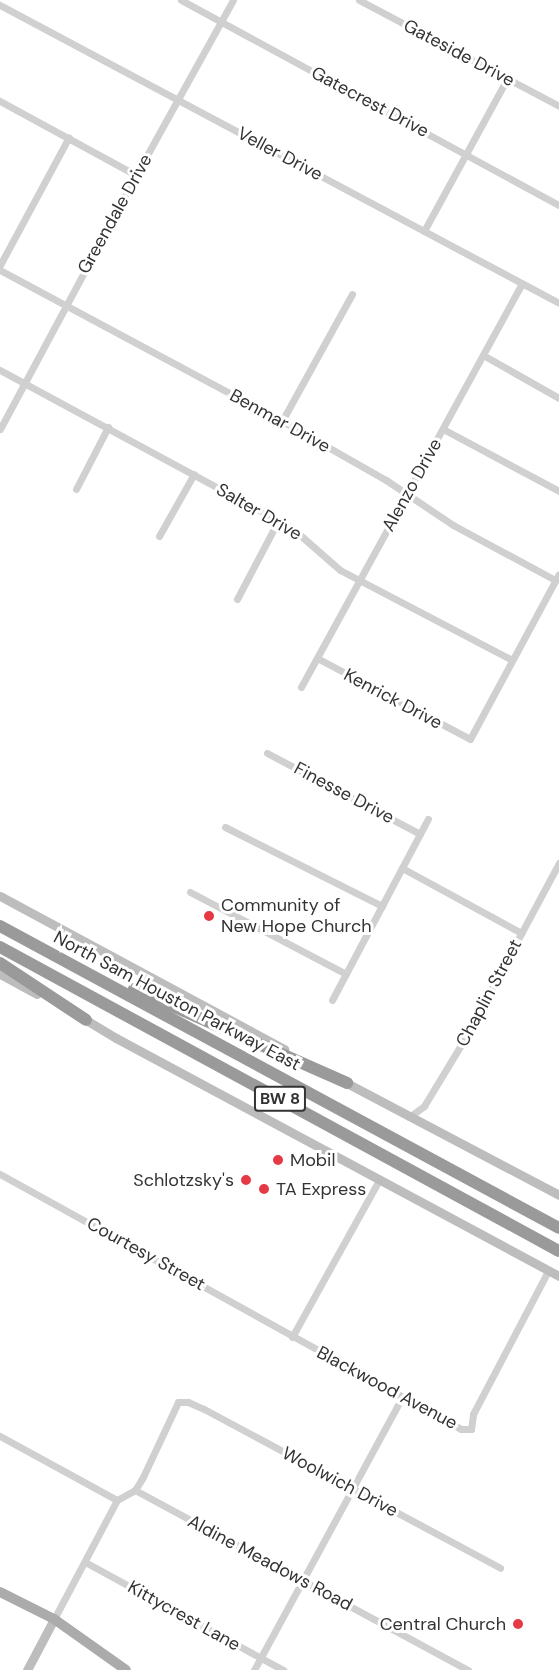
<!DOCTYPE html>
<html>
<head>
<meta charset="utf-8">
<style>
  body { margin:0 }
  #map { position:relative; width:559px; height:1670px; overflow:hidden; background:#fff; font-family:"DM Sans",sans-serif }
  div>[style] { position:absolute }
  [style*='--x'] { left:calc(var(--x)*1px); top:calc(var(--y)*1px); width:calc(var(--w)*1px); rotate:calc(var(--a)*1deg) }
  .street>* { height:7px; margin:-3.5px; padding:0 3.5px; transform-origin:3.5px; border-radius:3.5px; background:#d0d0d0 }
  .secondary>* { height:9px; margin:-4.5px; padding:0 4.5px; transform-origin:4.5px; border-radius:4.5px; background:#bdbdbd }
  .primary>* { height:10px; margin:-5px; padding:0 5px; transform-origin:5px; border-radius:5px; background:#ababab }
  .highway>* { height:12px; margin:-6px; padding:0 6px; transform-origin:6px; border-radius:6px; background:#9a9a9a }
  .dots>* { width:16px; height:16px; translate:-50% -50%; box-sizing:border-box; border:3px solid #fff; border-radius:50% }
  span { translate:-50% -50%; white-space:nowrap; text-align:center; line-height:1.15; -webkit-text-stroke:6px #fff; paint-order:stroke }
  .shield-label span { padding:2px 4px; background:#fff; border:2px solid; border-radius:4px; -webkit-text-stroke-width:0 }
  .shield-label { font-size:16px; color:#333; font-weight:700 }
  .street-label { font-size:18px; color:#333 }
  .poi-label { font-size:18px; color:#333 }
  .left { translate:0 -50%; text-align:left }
  .right { translate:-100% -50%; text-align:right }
</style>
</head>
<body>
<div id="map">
  <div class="street">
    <i style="--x:181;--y:0;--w:430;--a:28.5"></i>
    <i style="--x:359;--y:0;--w:226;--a:27.9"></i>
    <i style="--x:0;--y:5;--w:633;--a:28.06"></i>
    <i style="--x:0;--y:101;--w:155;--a:28.6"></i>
    <i style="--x:424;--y:231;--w:173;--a:-61.4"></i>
    <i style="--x:0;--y:265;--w:145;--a:-61.7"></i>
    <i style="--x:0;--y:270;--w:320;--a:28.2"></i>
    <i style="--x:282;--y:421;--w:120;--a:29.6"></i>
    <i style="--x:386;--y:480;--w:81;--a:33.9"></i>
    <i style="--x:453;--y:525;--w:116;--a:28.3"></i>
    <i style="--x:483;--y:355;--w:87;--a:29.5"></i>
    <i style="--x:0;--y:370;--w:332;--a:28.4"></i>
    <i style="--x:292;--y:528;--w:64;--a:41.2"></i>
    <i style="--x:340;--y:570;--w:194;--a:27.6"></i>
    <i style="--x:282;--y:421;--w:145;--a:-61.1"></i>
    <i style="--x:0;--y:429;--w:288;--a:-61.8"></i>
    <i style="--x:136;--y:175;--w:200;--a:-61"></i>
    <i style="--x:443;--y:429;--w:132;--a:28.1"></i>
    <i style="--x:76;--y:489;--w:70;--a:-62.7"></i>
    <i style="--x:159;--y:536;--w:71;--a:-60.6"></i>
    <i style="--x:237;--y:599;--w:88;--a:-62.3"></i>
    <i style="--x:317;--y:658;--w:173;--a:27.9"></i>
    <i style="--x:470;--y:739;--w:187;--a:-61.7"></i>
    <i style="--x:301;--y:687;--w:460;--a:-61.3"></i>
    <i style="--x:267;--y:753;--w:173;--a:27.9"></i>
    <i style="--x:225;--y:827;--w:176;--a:26.7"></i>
    <i style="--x:402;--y:868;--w:136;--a:28.6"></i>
    <i style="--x:190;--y:892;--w:176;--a:27.7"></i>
    <i style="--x:332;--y:1000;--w:205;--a:-62.1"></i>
    <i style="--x:409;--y:1117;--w:19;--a:-36"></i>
    <i style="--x:424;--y:1106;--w:77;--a:-58.8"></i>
    <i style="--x:464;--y:1040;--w:201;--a:-61.8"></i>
    <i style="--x:0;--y:1174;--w:527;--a:28.95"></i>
    <i style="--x:461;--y:1429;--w:10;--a:0"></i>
    <i style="--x:471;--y:1429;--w:15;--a:-82"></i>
    <i style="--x:473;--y:1414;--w:161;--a:-62.3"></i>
    <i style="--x:292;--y:1337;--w:179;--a:-61"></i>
    <i style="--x:0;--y:1436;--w:133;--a:28.7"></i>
    <i style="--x:135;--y:1490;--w:379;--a:28.4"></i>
    <i style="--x:85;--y:1562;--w:226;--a:28.6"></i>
    <i style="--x:54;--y:1619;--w:135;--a:-62.1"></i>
    <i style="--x:117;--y:1500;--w:21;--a:-29"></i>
    <i style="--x:135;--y:1490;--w:13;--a:-58"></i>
    <i style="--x:142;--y:1479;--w:85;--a:-64.9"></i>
    <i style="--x:178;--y:1402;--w:10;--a:0"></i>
    <i style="--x:188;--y:1402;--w:17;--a:24"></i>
    <i style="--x:204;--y:1409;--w:336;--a:28.2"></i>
    <i style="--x:254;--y:1670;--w:311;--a:-61.5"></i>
  </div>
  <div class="secondary">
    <i style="--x:0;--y:896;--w:323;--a:28.3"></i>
    <i style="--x:0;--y:974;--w:42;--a:28.4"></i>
    <i style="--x:81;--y:1017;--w:41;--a:31"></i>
    <i style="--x:116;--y:1038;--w:503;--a:28.25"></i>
    <i style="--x:341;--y:1080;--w:246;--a:27.8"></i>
    <i style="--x:27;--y:1670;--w:58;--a:-62.1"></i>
  </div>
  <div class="primary">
    <i style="--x:0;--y:1592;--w:60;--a:26.6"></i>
    <i style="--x:54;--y:1619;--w:88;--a:35.3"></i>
  </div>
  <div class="highway">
    <i style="--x:0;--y:926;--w:635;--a:28.38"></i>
    <i style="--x:0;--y:947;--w:636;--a:28.54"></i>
    <i style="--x:0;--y:963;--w:103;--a:33.5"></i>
    <i style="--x:134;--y:989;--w:233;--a:23.8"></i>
  </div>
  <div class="dots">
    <i style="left:209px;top:916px;background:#e63946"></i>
    <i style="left:278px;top:1160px;background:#e63946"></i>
    <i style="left:246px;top:1180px;background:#e63946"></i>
    <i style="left:264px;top:1189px;background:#e63946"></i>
    <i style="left:518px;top:1624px;background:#e63946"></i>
  </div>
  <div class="shield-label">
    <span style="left:280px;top:1099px">BW 8</span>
  </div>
  <div class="street-label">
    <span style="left:459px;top:53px;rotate:28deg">Gateside Drive</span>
    <span style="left:370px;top:102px;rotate:28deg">Gatecrest Drive</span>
    <span style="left:280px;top:154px;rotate:28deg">Veller Drive</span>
    <span style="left:115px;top:214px;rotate:-61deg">Greendale Drive</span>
    <span style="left:280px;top:421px;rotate:29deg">Benmar Drive</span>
    <span style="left:412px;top:485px;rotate:-61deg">Alenzo Drive</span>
    <span style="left:259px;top:512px;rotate:30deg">Salter Drive</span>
    <span style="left:393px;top:699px;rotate:28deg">Kenrick Drive</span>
    <span style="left:344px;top:793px;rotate:28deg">Finesse Drive</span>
    <span style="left:489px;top:993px;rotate:-62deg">Chaplin Street</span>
    <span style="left:177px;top:1001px;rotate:28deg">North Sam Houston Parkway East</span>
    <span style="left:146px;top:1254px;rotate:29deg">Courtesy Street</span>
    <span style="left:387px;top:1388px;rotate:28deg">Blackwood Avenue</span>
    <span style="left:340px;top:1482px;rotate:28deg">Woolwich Drive</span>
    <span style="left:270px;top:1563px;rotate:28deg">Aldine Meadows Road</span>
    <span style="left:184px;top:1616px;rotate:29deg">Kittycrest Lane</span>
  </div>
  <div class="poi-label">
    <span class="left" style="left:221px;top:916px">Community of<br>New Hope Church</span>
    <span class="left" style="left:290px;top:1160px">Mobil</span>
    <span class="right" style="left:234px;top:1180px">Schlotzsky's</span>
    <span class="left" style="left:276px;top:1189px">TA Express</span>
    <span class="right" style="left:506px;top:1624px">Central Church</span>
  </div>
</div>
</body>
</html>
